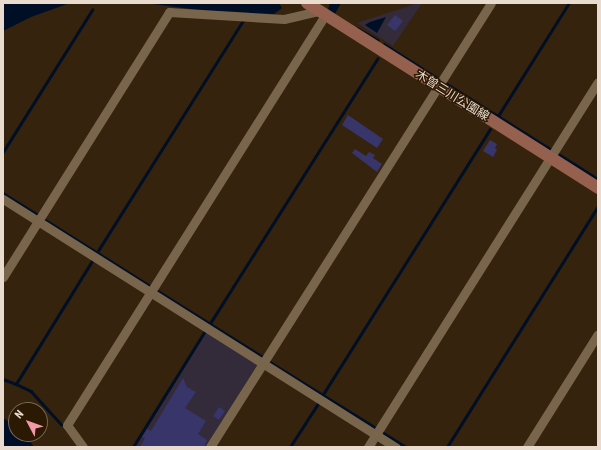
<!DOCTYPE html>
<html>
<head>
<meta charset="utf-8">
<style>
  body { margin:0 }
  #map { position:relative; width:601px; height:450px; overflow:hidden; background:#35230d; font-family:"Roboto Condensed","Noto Sans JP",sans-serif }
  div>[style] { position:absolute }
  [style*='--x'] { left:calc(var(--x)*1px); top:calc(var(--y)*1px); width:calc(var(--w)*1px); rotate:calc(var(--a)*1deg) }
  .industrial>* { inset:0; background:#332a3a }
  .water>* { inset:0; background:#000f25 }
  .stream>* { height:2.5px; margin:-1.25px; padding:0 1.25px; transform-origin:1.25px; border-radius:1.25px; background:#000f25 }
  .building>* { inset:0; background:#37356a }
  .minor>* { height:9px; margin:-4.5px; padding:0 4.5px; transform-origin:4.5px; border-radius:4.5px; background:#79644c }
  .secondary>* { height:12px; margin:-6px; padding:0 6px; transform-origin:6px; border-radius:6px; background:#95604d }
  span { translate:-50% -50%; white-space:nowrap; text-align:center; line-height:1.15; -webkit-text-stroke:3px #2b1904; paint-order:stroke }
  .street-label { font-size:12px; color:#e9dccf }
  .frame { position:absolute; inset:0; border:4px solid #e9dccf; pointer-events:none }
  .north { position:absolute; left:8px; top:402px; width:40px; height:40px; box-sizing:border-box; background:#2b1904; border:1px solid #776755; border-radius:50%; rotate:311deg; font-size:11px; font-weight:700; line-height:16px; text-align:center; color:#e9dccf }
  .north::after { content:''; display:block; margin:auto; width:14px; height:18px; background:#f39aaa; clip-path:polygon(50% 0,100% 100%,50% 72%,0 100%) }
</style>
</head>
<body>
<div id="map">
  <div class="industrial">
    <i style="clip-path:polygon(418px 3px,422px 3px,393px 46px,357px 23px)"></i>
    <i style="clip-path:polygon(206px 331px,258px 363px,207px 447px,134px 447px)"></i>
  </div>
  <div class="water">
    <i style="clip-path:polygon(3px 3px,70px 3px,31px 17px,3px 31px)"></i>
    <i style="clip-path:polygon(145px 3px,279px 3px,282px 8px,274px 14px,207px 11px)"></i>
    <i style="clip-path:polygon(330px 3px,341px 3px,335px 14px,328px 9px)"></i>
    <i style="clip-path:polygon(386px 17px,377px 33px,365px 25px,370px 22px)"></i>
    <i style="clip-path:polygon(3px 418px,16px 426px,16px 434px,25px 434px,34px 447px,3px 447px)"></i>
  </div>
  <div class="stream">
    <i style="--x:357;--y:28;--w:24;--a:30"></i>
    <i style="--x:384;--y:44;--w:65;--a:32.5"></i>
    <i style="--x:444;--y:82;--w:128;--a:32.2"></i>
    <i style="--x:498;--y:116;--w:133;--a:-57.9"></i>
    <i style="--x:3;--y:152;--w:168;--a:-57.9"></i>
    <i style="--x:557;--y:153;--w:49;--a:32.4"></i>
    <i style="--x:3;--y:193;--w:41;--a:32.2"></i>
    <i style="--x:44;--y:219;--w:125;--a:32.3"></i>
    <i style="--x:96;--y:254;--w:275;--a:-57.8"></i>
    <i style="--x:158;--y:291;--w:124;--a:32.2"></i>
    <i style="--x:209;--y:325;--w:315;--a:-57.7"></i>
    <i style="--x:270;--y:362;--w:125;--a:31.9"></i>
    <i style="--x:3;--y:379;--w:14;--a:21"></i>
    <i style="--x:16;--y:384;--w:145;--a:-58.3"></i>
    <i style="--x:16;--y:384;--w:17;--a:25"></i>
    <i style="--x:31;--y:391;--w:45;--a:47.7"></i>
    <i style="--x:322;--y:396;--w:315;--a:-57.8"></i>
    <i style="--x:382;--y:432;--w:28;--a:32"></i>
    <i style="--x:133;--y:447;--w:137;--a:-58.2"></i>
    <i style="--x:290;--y:447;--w:54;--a:-57.2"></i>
    <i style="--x:447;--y:447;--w:284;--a:-57.9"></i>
  </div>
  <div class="building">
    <i style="clip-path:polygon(395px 15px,403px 21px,395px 31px,387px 25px)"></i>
    <i style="clip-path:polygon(348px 115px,383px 139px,377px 148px,342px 125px)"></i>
    <i style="clip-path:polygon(490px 140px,497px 144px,495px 148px,497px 150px,493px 157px,483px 151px)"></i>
    <i style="clip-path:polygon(355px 149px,366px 156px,369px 152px,375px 155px,373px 158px,382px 164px,377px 172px,352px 153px)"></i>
    <i style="clip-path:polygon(183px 378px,187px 387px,196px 392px,185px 408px,206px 421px,198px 434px,207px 440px,204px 447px,140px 447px,145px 438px,142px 437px,147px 429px,151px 431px)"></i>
    <i style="clip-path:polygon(219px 407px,225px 411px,219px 420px,213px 416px)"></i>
  </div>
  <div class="minor">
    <i style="--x:3;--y:199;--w:465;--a:32.3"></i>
    <i style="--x:3;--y:277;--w:313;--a:-57.9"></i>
    <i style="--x:169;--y:12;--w:115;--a:3.5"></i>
    <i style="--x:284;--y:19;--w:36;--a:-13"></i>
    <i style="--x:83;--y:447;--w:27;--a:-126"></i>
    <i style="--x:67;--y:425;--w:484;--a:-57.8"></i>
    <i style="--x:210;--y:447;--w:525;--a:-57.67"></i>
    <i style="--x:368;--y:447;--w:431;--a:-57.8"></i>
    <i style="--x:527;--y:447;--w:133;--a:-57.9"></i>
  </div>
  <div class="secondary">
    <i style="--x:307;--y:3;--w:345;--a:32.4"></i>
  </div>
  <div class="street-label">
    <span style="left:452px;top:96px;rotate:32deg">木曽三川公園線</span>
  </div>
  <div class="frame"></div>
  <div class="north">N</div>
</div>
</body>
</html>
